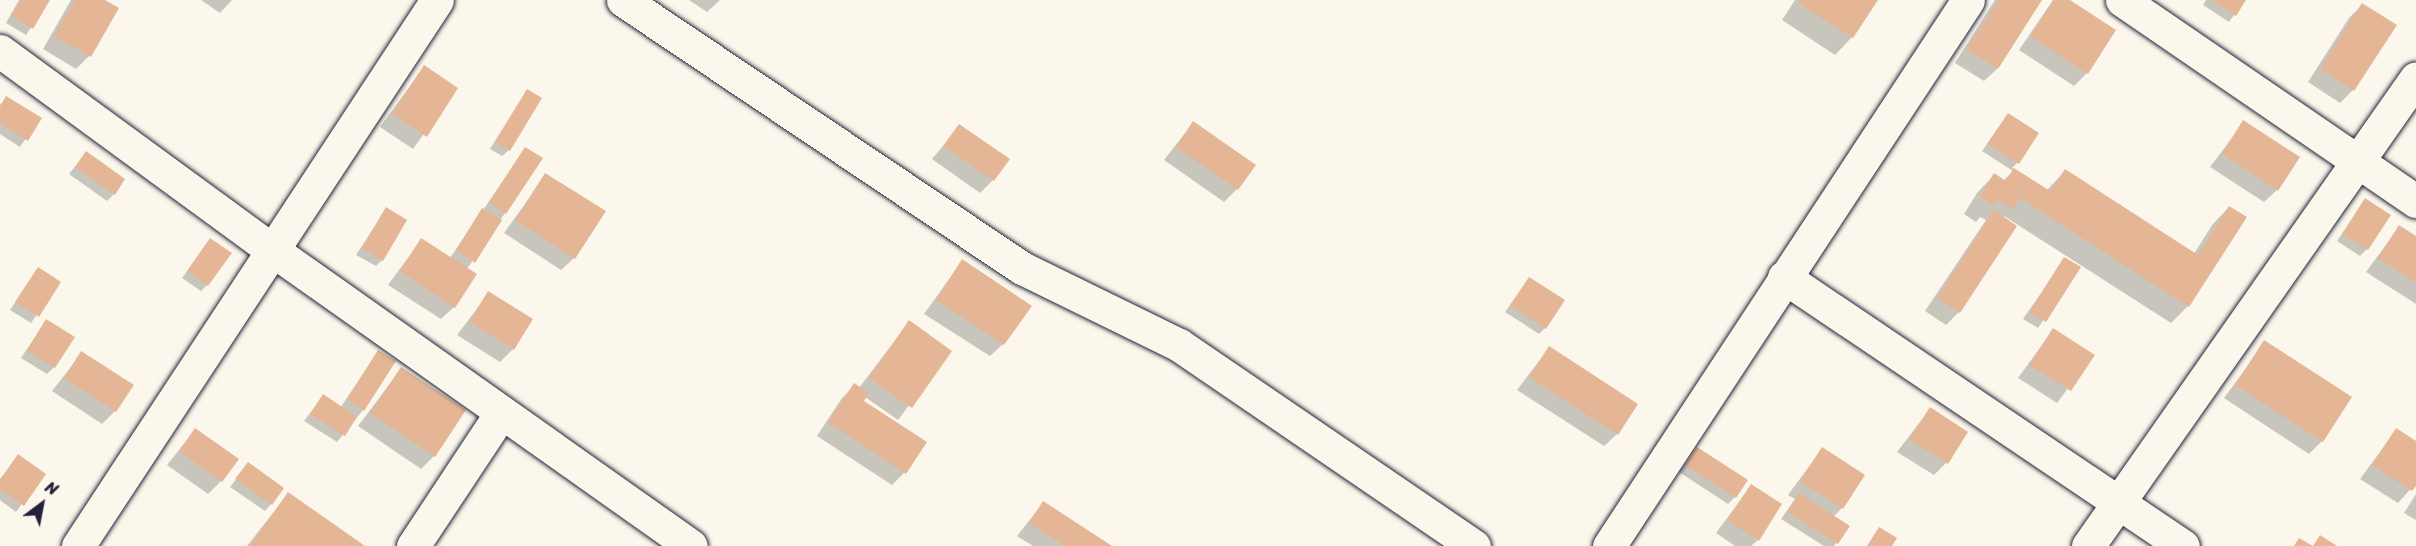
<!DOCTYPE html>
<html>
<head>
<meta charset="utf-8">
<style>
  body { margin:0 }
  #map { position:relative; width:2416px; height:546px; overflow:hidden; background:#fbf7ec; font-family:Sriracha,sans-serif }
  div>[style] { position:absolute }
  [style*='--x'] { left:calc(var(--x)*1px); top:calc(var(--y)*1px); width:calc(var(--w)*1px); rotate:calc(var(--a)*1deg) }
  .shadow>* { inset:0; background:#0003 }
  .building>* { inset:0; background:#e5b696 }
  .roads { filter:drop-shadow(0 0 2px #22223b) drop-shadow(0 0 2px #22223b) }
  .minor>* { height:33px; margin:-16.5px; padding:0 16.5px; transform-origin:16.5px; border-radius:16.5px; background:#fbf7ec }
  span { translate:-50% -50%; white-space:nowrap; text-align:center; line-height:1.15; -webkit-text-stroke:4.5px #fbf7ec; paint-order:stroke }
  .north { position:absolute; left:12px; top:474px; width:60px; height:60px; -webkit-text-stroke:4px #fbf7ec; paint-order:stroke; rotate:32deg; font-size:16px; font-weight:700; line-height:24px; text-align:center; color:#22223b }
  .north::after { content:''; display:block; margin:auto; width:21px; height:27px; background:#22223b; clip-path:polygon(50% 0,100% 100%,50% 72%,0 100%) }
</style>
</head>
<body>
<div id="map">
  <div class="shadow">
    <i style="clip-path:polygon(19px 0,49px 0,26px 35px,6px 23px)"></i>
    <i style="clip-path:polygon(71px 0,102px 0,89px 56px,76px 69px,43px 49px)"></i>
    <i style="clip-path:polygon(201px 0,232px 0,220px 13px)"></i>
    <i style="clip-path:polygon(689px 0,720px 0,707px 12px)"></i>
    <i style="clip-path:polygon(1795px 0,1876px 0,1852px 37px,1835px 55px,1782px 20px)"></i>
    <i style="clip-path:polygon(1995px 0,2040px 0,1997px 69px,1984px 81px,1955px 63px)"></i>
    <i style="clip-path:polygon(2053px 0,2067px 0,2087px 73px,2074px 86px,2019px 50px)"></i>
    <i style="clip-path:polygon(2206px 0,2245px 0,2229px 22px,2203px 5px)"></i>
    <i style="clip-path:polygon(2362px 5px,2353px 90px,2340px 103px,2308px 82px,2349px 18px)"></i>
    <i style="clip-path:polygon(424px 67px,456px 89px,413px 149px,380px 127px)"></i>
    <i style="clip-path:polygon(527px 90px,509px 150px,502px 156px,490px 149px)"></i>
    <i style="clip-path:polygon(6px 98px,40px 118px,20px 147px,0 134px,0 105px)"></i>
    <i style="clip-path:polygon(2008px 115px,2017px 163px,2012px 168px,2047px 190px,2065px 171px,2194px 254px,2212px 225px,2229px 207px,2188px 306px,2171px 323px,2004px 216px,1959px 312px,1946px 325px,1925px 311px,1986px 220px,1980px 217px,1976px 222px,1964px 214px,1977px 193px,1994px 175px,2003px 181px,2013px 171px,1982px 151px)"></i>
    <i style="clip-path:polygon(2244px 122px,2277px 190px,2264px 202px,2210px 167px)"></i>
    <i style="clip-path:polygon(1193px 123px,1237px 189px,1224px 202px,1164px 160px)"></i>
    <i style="clip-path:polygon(960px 126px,993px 180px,980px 193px,932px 159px)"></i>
    <i style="clip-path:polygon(525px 149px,505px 213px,467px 269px,454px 307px,441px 319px,388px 285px,421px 240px,450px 258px)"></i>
    <i style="clip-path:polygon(86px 153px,114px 194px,107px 201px,69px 174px)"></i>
    <i style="clip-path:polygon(546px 175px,574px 258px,561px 270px,504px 233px)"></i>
    <i style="clip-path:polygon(2366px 200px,2367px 249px,2360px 256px,2337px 241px)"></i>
    <i style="clip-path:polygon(386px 209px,382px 260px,376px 266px,356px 255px)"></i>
    <i style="clip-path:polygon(2399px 227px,2416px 238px,2416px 304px,2366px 272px)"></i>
    <i style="clip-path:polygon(210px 240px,207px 285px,201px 291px,182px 278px)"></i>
    <i style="clip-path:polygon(2065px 259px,2079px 268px,2038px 328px,2023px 319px)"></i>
    <i style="clip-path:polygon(962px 261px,1003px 344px,990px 356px,924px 314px)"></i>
    <i style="clip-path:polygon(38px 269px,59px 282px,31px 323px,10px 310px)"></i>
    <i style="clip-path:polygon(1529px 279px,1545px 328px,1539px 334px,1505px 312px)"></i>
    <i style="clip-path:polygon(489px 293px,513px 349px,500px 362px,457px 335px)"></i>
    <i style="clip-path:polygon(46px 321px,54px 367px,47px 374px,21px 358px)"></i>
    <i style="clip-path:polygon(909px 322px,950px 351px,898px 420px,865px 397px,862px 401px,904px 473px,892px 485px,817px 436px,842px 398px,855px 385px,859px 388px)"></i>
    <i style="clip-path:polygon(2053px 330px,2093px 355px,2057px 403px,2018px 378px)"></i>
    <i style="clip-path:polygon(2265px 342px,2322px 441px,2309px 454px,2224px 398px)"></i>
    <i style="clip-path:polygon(1549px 348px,1617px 434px,1604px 446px,1517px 390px)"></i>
    <i style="clip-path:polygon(378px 352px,363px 410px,337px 442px,304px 421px,323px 396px,340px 408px)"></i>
    <i style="clip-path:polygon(82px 353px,115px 411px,102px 424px,52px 391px)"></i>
    <i style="clip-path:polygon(401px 369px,434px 456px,421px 469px,358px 426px)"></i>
    <i style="clip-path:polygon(1930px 409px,1946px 463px,1934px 475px,1897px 452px)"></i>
    <i style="clip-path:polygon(195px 430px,221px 481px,208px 494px,167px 465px)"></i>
    <i style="clip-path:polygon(2396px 430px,2416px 443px,2416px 483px,2398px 503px,2360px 479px)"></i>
    <i style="clip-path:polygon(1697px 449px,1735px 497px,1728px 504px,1679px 472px)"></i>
    <i style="clip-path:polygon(1822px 449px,1842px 508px,1833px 517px,1848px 526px,1834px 546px,1824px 546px,1781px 519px,1795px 499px,1788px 495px)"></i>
    <i style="clip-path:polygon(18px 456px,44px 474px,16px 512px,0 500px,0 479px)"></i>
    <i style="clip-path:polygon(248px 464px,271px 504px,265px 511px,230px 487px)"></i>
    <i style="clip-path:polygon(1751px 486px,1758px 540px,1751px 546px,1735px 546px,1716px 533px)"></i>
    <i style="clip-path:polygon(288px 494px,362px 546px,247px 546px)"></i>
    <i style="clip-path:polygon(2416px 494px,2416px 520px,2404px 513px)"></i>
    <i style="clip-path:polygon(1043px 503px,1109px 546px,1033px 546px,1017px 536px)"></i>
  </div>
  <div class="building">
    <i style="clip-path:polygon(20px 0,50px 0,33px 29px,11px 16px)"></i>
    <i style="clip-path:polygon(75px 0,105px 0,119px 8px,91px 57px,54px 36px)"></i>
    <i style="clip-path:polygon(1800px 0,1878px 0,1853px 38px,1798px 3px)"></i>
    <i style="clip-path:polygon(1999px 0,2042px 0,1998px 69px,1966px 49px)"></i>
    <i style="clip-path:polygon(2054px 0,2070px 0,2116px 30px,2088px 74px,2030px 36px)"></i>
    <i style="clip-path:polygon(2212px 0,2246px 0,2236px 16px)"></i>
    <i style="clip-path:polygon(2362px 3px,2397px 25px,2354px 91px,2320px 69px)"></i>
    <i style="clip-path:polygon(424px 65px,458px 88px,427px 137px,392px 114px)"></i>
    <i style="clip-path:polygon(527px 89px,542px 98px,510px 151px,495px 142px)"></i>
    <i style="clip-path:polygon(6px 96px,42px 118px,28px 141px,0 124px,0 107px)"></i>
    <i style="clip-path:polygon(2008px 113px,2039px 133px,2019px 164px,1987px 144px)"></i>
    <i style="clip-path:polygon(2243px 120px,2300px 157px,2278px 191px,2222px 154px)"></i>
    <i style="clip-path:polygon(1193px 121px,1256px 165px,1238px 190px,1176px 147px)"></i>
    <i style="clip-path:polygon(959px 124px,1010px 159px,994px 181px,943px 146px)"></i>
    <i style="clip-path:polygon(525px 147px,543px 158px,506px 214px,489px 202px)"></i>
    <i style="clip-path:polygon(86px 151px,125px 179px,115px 195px,75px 167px)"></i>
    <i style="clip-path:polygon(2014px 168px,2050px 191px,2065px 169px,2198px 255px,2229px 206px,2247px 217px,2189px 307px,2020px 198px,2013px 209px,1998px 200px,1994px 206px,1980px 196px,1994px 173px,2006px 181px)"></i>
    <i style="clip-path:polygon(545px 173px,606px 211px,575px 259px,515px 220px)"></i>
    <i style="clip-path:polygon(2365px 198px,2391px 215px,2368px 250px,2342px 234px)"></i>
    <i style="clip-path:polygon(386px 207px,407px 220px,383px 261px,362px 248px)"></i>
    <i style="clip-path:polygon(482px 208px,502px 220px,475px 263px,456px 250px)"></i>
    <i style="clip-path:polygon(1994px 210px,2017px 226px,1960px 313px,1937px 298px)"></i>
    <i style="clip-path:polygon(2399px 225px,2416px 236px,2416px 283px,2378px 258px)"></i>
    <i style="clip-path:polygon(210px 238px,232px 253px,208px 286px,187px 271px)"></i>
    <i style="clip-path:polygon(421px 238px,477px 274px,455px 308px,400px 271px)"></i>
    <i style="clip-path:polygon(2064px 257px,2081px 267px,2046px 322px,2029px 312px)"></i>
    <i style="clip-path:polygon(962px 259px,1032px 306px,1004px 345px,936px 300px)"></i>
    <i style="clip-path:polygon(38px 267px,61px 282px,39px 317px,15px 302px)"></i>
    <i style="clip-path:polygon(1529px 277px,1565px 300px,1546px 329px,1510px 305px)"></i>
    <i style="clip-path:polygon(488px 291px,533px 319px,514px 350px,469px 322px)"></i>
    <i style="clip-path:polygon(46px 319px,75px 337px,55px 368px,27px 350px)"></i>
    <i style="clip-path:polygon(909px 320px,952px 351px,912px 408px,869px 378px)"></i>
    <i style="clip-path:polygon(2053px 328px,2095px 355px,2071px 391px,2029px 365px)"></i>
    <i style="clip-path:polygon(2264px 340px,2352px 397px,2323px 442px,2235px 385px)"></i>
    <i style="clip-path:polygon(1549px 346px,1638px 404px,1618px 435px,1529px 377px)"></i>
    <i style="clip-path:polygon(378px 350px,396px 361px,364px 411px,347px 399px)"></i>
    <i style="clip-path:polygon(81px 351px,134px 385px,116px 412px,64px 378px)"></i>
    <i style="clip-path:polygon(401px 367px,466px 410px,435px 457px,370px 413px)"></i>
    <i style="clip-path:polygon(854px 383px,869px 393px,864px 401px,927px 442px,906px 474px,828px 422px)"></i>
    <i style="clip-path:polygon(323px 394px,357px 417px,345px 436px,310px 414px)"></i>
    <i style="clip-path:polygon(1930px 407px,1968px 432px,1948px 464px,1909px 439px)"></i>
    <i style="clip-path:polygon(195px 428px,239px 459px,222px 482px,179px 451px)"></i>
    <i style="clip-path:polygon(2396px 428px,2416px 441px,2416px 486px,2412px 491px,2372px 465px)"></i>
    <i style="clip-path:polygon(1697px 447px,1748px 480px,1736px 498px,1685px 465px)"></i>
    <i style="clip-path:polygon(1822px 447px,1865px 475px,1843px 509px,1800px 481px)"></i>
    <i style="clip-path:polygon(18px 454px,46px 474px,24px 506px,0 489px,0 480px)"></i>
    <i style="clip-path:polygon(248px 462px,284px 488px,272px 505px,235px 479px)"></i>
    <i style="clip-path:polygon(1751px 484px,1782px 504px,1759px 541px,1727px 520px)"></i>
    <i style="clip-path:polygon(288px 492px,365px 546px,250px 546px)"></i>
    <i style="clip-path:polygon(1799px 493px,1850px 526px,1838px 544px,1787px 512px)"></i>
    <i style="clip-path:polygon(1043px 501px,1112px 546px,1065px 546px,1029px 523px)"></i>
    <i style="clip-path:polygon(1879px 527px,1897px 538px,1892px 546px,1867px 546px)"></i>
    <i style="clip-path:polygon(2320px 535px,2337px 546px,2313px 546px)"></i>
    <i style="clip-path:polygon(2299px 538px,2313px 546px,2294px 546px)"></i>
  </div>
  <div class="roads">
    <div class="minor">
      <i style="--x:623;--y:0;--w:481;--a:33.9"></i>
      <i style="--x:1022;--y:268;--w:175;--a:26.1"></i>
      <i style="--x:1179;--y:345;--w:357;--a:34.3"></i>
      <i style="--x:2122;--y:0;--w:356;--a:34.4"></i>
      <i style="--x:0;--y:51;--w:336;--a:36.2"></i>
      <i style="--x:271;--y:249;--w:514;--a:35.27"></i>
      <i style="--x:1784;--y:277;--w:481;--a:34"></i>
      <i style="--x:78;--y:546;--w:653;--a:-56.67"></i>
      <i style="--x:413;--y:546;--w:159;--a:-56.5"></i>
      <i style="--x:1609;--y:546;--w:653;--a:-56.67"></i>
      <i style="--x:2088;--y:546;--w:571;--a:-54.98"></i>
    </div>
  </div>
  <div class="north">N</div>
</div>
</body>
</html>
